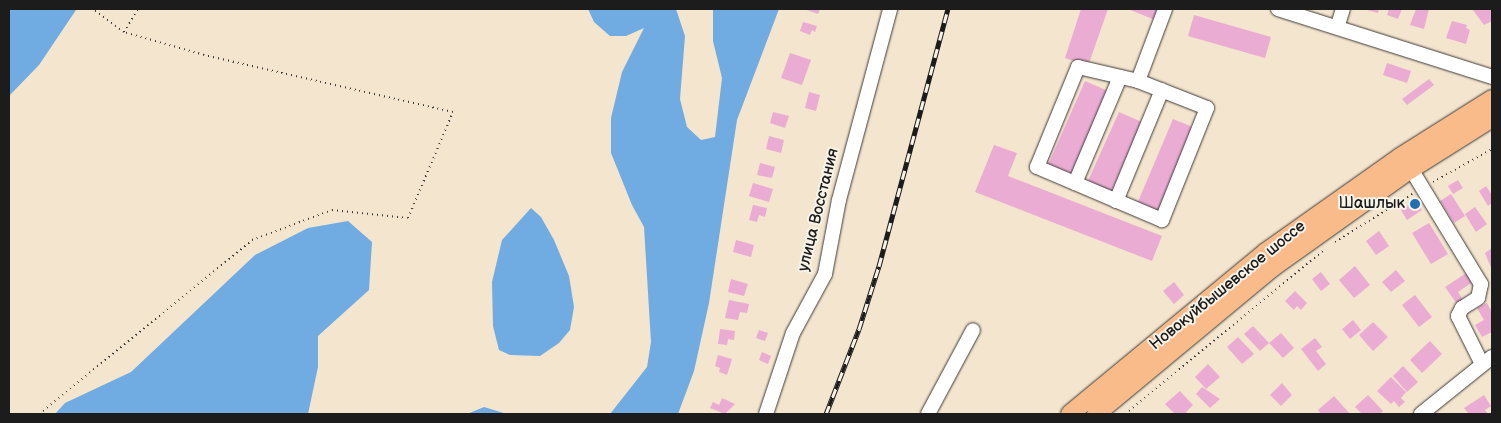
<!DOCTYPE html>
<html>
<head>
<meta charset="utf-8">
<style>
  body { margin:0 }
  #map { position:relative; width:1501px; height:423px; overflow:hidden; background:#f4e5ce; font-family:"Balsamiq Sans",sans-serif }
  div>[style] { position:absolute }
  [style*='--x'] { left:calc(var(--x)*1px); top:calc(var(--y)*1px); width:calc(var(--w)*1px); rotate:calc(var(--a)*1deg) }
  .water>* { inset:0; background:#70abe1 }
  .building>* { inset:0; background:#ebacd3 }
  .path>* { height:2px; margin-top:-1px; transform-origin:0; background:repeating-linear-gradient(90deg,#3c3a37 0 1px,transparent 0 5px) }
  .roads { filter:drop-shadow(0 0 1px #3c3a37) drop-shadow(0 0 1px #3c3a37) }
  .minor>* { height:14px; margin:-7px; padding:0 7px; transform-origin:7px; border-radius:7px; background:#fff }
  .major>* { height:18px; margin:-9px; padding:0 9px; transform-origin:9px; border-radius:9px; background:#fabb8b }
  .rail>* { height:5px; margin-top:-2.5px; transform-origin:0; background:repeating-linear-gradient(90deg,#f7f3e8 0 9px,#1c1c1c 0 18px); box-sizing:border-box; border-block:1px solid #1c1c1c }
  .dots>* { width:14px; height:14px; translate:-50% -50%; box-sizing:border-box; border:2px solid #f7f3e8; border-radius:50% }
  span { translate:-50% -50%; white-space:nowrap; text-align:center; line-height:1.15; -webkit-text-stroke:4px #f7f3e8; paint-order:stroke }
  .poi-label { font-size:16px; color:#1c1c1c }
  .right { translate:-100% -50%; text-align:right }
  .street-label { font-size:16px; color:#1c1c1c }
  .frame { position:absolute; inset:0; border:10px solid #1c1c1c; pointer-events:none }
</style>
</head>
<body>
<div id="map">
  <div class="water">
    <i style="clip-path:polygon(9px 9px,76px 10px,39px 65px,9px 96px)"></i>
    <i style="clip-path:polygon(588px 9px,676px 9px,685px 36px,680px 99px,687px 127px,701px 140px,715px 137px,722px 78px,713px 41px,713px 9px,779px 9px,737px 120px,709px 303px,694px 371px,678px 414px,610px 414px,647px 367px,651px 342px,644px 227px,632px 205px,611px 153px,611px 118px,622px 72px,644px 28px,626px 36px,610px 36px,594px 22px)"></i>
    <i style="clip-path:polygon(531px 208px,541px 217px,554px 240px,569px 276px,574px 307px,570px 330px,559px 343px,540px 356px,510px 355px,499px 350px,493px 326px,492px 282px,502px 240px)"></i>
    <i style="clip-path:polygon(348px 221px,372px 242px,369px 290px,318px 336px,318px 367px,308px 414px,55px 414px,65px 403px,131px 372px,255px 255px,308px 228px)"></i>
    <i style="clip-path:polygon(484px 407px,507px 414px,467px 414px)"></i>
  </div>
  <div class="building">
    <i style="clip-path:polygon(804px 9px,820px 9px,818px 14px)"></i>
    <i style="clip-path:polygon(1081px 9px,1108px 9px,1088px 66px,1065px 58px)"></i>
    <i style="clip-path:polygon(1128px 9px,1158px 9px,1155px 20px)"></i>
    <i style="clip-path:polygon(1363px 9px,1379px 9px,1378px 13px)"></i>
    <i style="clip-path:polygon(1389px 9px,1402px 9px,1398px 19px,1387px 15px)"></i>
    <i style="clip-path:polygon(1416px 9px,1429px 9px,1424px 29px,1410px 25px)"></i>
    <i style="clip-path:polygon(1476px 9px,1492px 9px,1492px 21px,1484px 25px,1473px 10px)"></i>
    <i style="clip-path:polygon(1194px 15px,1271px 37px,1265px 58px,1188px 36px)"></i>
    <i style="clip-path:polygon(1452px 21px,1467px 25px,1466px 28px,1470px 30px,1466px 44px,1446px 38px)"></i>
    <i style="clip-path:polygon(803px 22px,817px 26px,815px 32px,812px 30px,810px 35px,800px 31px)"></i>
    <i style="clip-path:polygon(790px 53px,811px 60px,802px 85px,781px 78px)"></i>
    <i style="clip-path:polygon(1387px 63px,1411px 71px,1407px 83px,1383px 75px)"></i>
    <i style="clip-path:polygon(1429px 79px,1434px 85px,1407px 105px,1402px 99px)"></i>
    <i style="clip-path:polygon(1085px 81px,1108px 91px,1070px 178px,1047px 167px)"></i>
    <i style="clip-path:polygon(809px 92px,820px 95px,816px 111px,805px 108px)"></i>
    <i style="clip-path:polygon(773px 112px,789px 116px,785px 128px,770px 123px)"></i>
    <i style="clip-path:polygon(1119px 112px,1142px 122px,1110px 195px,1086px 185px)"></i>
    <i style="clip-path:polygon(1173px 119px,1195px 128px,1159px 213px,1137px 204px)"></i>
    <i style="clip-path:polygon(769px 136px,784px 140px,781px 153px,766px 149px)"></i>
    <i style="clip-path:polygon(994px 145px,1017px 153px,1008px 176px,1162px 236px,1152px 261px,975px 192px)"></i>
    <i style="clip-path:polygon(760px 163px,775px 167px,772px 178px,757px 175px)"></i>
    <i style="clip-path:polygon(1458px 180px,1463px 188px,1453px 194px,1448px 186px)"></i>
    <i style="clip-path:polygon(753px 183px,773px 189px,769px 202px,749px 196px)"></i>
    <i style="clip-path:polygon(1486px 186px,1492px 195px,1492px 203px,1488px 206px,1479px 191px)"></i>
    <i style="clip-path:polygon(1451px 194px,1465px 216px,1454px 223px,1440px 201px)"></i>
    <i style="clip-path:polygon(1416px 200px,1422px 210px,1407px 220px,1401px 210px)"></i>
    <i style="clip-path:polygon(753px 205px,767px 208px,765px 217px,759px 215px,757px 222px,749px 220px)"></i>
    <i style="clip-path:polygon(1475px 207px,1487px 224px,1476px 232px,1465px 214px)"></i>
    <i style="clip-path:polygon(1429px 223px,1448px 254px,1431px 264px,1412px 233px)"></i>
    <i style="clip-path:polygon(1379px 231px,1389px 246px,1376px 255px,1366px 241px)"></i>
    <i style="clip-path:polygon(736px 240px,754px 245px,751px 257px,733px 252px)"></i>
    <i style="clip-path:polygon(1492px 248px,1492px 270px,1485px 253px)"></i>
    <i style="clip-path:polygon(1355px 266px,1370px 285px,1354px 298px,1339px 280px)"></i>
    <i style="clip-path:polygon(1396px 270px,1405px 281px,1391px 292px,1382px 282px)"></i>
    <i style="clip-path:polygon(1321px 272px,1330px 284px,1321px 291px,1312px 279px)"></i>
    <i style="clip-path:polygon(1468px 272px,1474px 281px,1458px 292px,1463px 300px,1457px 304px,1445px 287px)"></i>
    <i style="clip-path:polygon(731px 279px,748px 284px,744px 296px,728px 292px)"></i>
    <i style="clip-path:polygon(1174px 282px,1184px 295px,1174px 304px,1163px 291px)"></i>
    <i style="clip-path:polygon(1295px 291px,1307px 303px,1301px 310px,1297px 306px,1294px 310px,1285px 301px)"></i>
    <i style="clip-path:polygon(1415px 295px,1432px 317px,1419px 327px,1402px 305px)"></i>
    <i style="clip-path:polygon(729px 300px,749px 304px,747px 313px,740px 312px,738px 320px,725px 318px)"></i>
    <i style="clip-path:polygon(1487px 303px,1492px 312px,1492px 332px,1482px 337px,1475px 325px,1484px 320px,1477px 308px)"></i>
    <i style="clip-path:polygon(1353px 320px,1361px 330px,1350px 339px,1342px 329px)"></i>
    <i style="clip-path:polygon(1373px 322px,1388px 337px,1373px 351px,1359px 335px)"></i>
    <i style="clip-path:polygon(1253px 326px,1269px 343px,1260px 351px,1244px 334px)"></i>
    <i style="clip-path:polygon(720px 329px,735px 331px,734px 340px,728px 339px,727px 345px,718px 344px)"></i>
    <i style="clip-path:polygon(759px 330px,768px 333px,765px 341px,756px 338px)"></i>
    <i style="clip-path:polygon(1281px 333px,1294px 348px,1283px 358px,1269px 343px)"></i>
    <i style="clip-path:polygon(1238px 337px,1254px 354px,1242px 364px,1227px 347px)"></i>
    <i style="clip-path:polygon(1315px 338px,1322px 347px,1316px 351px,1326px 364px,1318px 371px,1301px 349px)"></i>
    <i style="clip-path:polygon(1430px 341px,1442px 354px,1422px 373px,1410px 360px)"></i>
    <i style="clip-path:polygon(762px 352px,771px 356px,768px 364px,759px 360px)"></i>
    <i style="clip-path:polygon(718px 355px,732px 359px,727px 375px,719px 372px,720px 368px,715px 366px)"></i>
    <i style="clip-path:polygon(1208px 364px,1220px 377px,1206px 389px,1195px 377px)"></i>
    <i style="clip-path:polygon(1403px 366px,1418px 382px,1407px 392px,1393px 376px)"></i>
    <i style="clip-path:polygon(1391px 377px,1406px 392px,1401px 398px,1405px 402px,1399px 407px,1394px 401px,1391px 404px,1377px 391px)"></i>
    <i style="clip-path:polygon(1282px 383px,1292px 395px,1281px 406px,1270px 395px)"></i>
    <i style="clip-path:polygon(1202px 387px,1220px 399px,1210px 408px,1196px 394px)"></i>
    <i style="clip-path:polygon(1180px 391px,1193px 405px,1186px 412px,1188px 414px,1175px 414px,1165px 404px)"></i>
    <i style="clip-path:polygon(1368px 395px,1383px 411px,1380px 414px,1362px 414px,1355px 407px)"></i>
    <i style="clip-path:polygon(1484px 395px,1491px 406px,1485px 410px,1488px 414px,1469px 414px,1464px 408px)"></i>
    <i style="clip-path:polygon(1334px 396px,1350px 414px,1321px 414px,1318px 410px)"></i>
    <i style="clip-path:polygon(722px 398px,735px 404px,725px 414px,710px 408px,713px 402px,719px 405px)"></i>
  </div>
  <div class="path">
    <i style="--x:124;--y:32;--w:27;--a:-59"></i>
    <i style="--x:1433;--y:182;--w:68;--a:-29.2"></i>
    <i style="--x:1335;--y:242;--w:91;--a:-31.9"></i>
    <i style="--x:39;--y:414;--w:275;--a:-39.2"></i>
    <i style="--x:252;--y:240;--w:85;--a:-20.6"></i>
    <i style="--x:332;--y:210;--w:76;--a:6"></i>
    <i style="--x:408;--y:218;--w:115;--a:-67"></i>
    <i style="--x:453;--y:112;--w:255;--a:-167.1"></i>
    <i style="--x:204;--y:55;--w:83;--a:-164"></i>
    <i style="--x:124;--y:32;--w:38;--a:-143"></i>
    <i style="--x:1125;--y:414;--w:259;--a:-39.5"></i>
  </div>
  <div class="roads">
    <div class="minor">
      <i style="--x:1278;--y:9;--w:225;--a:17.6"></i>
      <i style="--x:1338;--y:25;--w:17;--a:-73"></i>
      <i style="--x:1078;--y:67;--w:62;--a:13.1"></i>
      <i style="--x:1138;--y:81;--w:74;--a:21.4"></i>
      <i style="--x:1207;--y:108;--w:121;--a:111.9"></i>
      <i style="--x:1162;--y:220;--w:136;--a:-157"></i>
      <i style="--x:1037;--y:167;--w:108;--a:-67.7"></i>
      <i style="--x:1138;--y:81;--w:77;--a:-69.4"></i>
      <i style="--x:1411;--y:169;--w:135;--a:58.7"></i>
      <i style="--x:1481;--y:284;--w:14;--a:102"></i>
      <i style="--x:1478;--y:298;--w:19;--a:148"></i>
      <i style="--x:1462;--y:308;--w:9;--a:117"></i>
      <i style="--x:1458;--y:316;--w:54;--a:63.4"></i>
      <i style="--x:1075;--y:183;--w:115;--a:-67"></i>
      <i style="--x:1116;--y:201;--w:120;--a:-67.5"></i>
      <i style="--x:766;--y:414;--w:85;--a:-71.6"></i>
      <i style="--x:793;--y:333;--w:67;--a:-61.5"></i>
      <i style="--x:825;--y:274;--w:75;--a:-79.3"></i>
      <i style="--x:839;--y:200;--w:198;--a:-75"></i>
      <i style="--x:928;--y:414;--w:95;--a:-61.8"></i>
      <i style="--x:1421;--y:414;--w:91;--a:-38.8"></i>
    </div>
    <div class="major">
      <i style="--x:1070;--y:414;--w:254;--a:-39.6"></i>
      <i style="--x:1266;--y:252;--w:164;--a:-35.3"></i>
      <i style="--x:1400;--y:157;--w:109;--a:-32.2"></i>
      <i style="--x:1096;--y:414;--w:229;--a:-39.7"></i>
      <i style="--x:1272;--y:268;--w:171;--a:-35.5"></i>
      <i style="--x:1411;--y:169;--w:96;--a:-32.2"></i>
    </div>
  </div>
  <div class="rail">
    <i style="--x:826;--y:414;--w:91;--a:-68.8"></i>
    <i style="--x:859;--y:329;--w:66;--a:-72.4"></i>
    <i style="--x:879;--y:266;--w:266;--a:-75"></i>
  </div>
  <div class="dots">
    <i style="left:1415px;top:204px;background:#1f6fb2"></i>
  </div>
  <div class="poi-label">
    <span class="right" style="left:1405px;top:204px">Шашлык</span>
  </div>
  <div class="street-label">
    <span style="left:819px;top:210px;rotate:-76deg">улица Восстания</span>
    <span style="left:1228px;top:286px;rotate:-39deg">Новокуйбышевское шоссе</span>
  </div>
  <div class="frame"></div>
</div>
</body>
</html>
